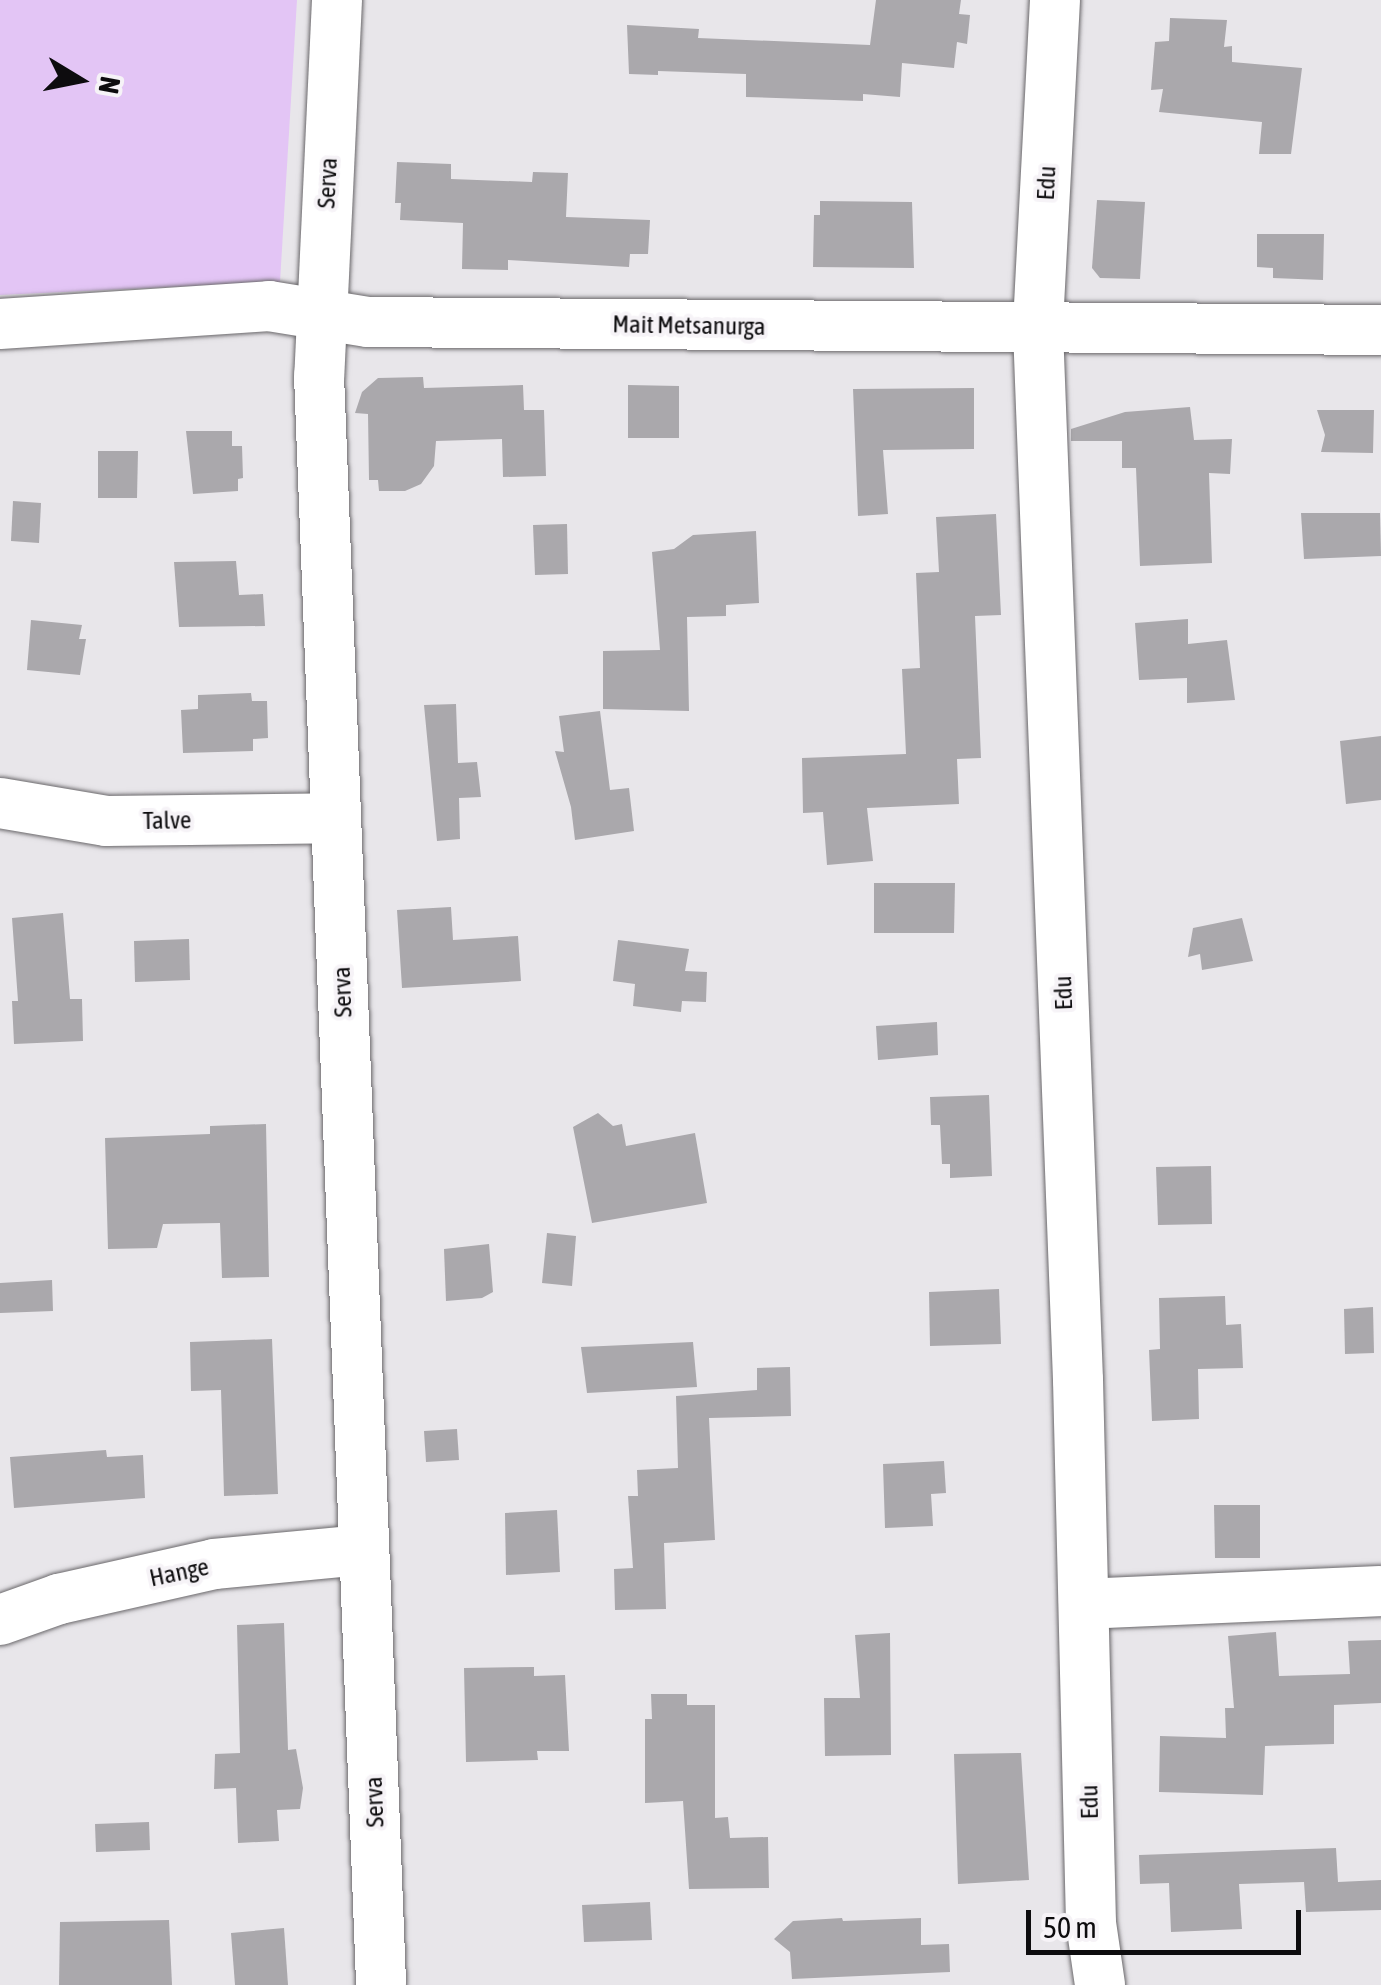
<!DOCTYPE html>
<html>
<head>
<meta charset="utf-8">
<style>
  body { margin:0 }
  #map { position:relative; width:1381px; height:1985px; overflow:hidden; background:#e8e6ea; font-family:"Asap Condensed",sans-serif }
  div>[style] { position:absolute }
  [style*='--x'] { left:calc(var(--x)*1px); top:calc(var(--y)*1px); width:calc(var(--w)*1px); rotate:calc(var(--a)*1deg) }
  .green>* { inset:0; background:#e3c5f5 }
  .building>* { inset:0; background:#aaa8ac }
  .roads { filter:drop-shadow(0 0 2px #6a686b) drop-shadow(0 0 2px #6a686b) }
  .minor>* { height:50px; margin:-25px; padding:0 25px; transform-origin:25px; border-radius:25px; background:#fff }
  span { translate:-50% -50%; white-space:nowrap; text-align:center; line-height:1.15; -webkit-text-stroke:8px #f6f3f7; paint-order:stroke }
  .street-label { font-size:25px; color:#0d0c0e }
  .north { position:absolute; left:30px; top:30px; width:100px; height:100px; -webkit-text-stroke:8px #f6f3f7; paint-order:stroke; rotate:100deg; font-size:28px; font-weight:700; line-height:40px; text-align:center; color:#0d0c0e }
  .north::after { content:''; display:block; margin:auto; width:35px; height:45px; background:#0d0c0e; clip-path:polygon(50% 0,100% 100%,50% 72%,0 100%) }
  .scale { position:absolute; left:1026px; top:1910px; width:275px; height:45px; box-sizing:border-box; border:5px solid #0d0c0e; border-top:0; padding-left:12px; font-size:30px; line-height:35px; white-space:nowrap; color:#0d0c0e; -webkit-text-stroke:8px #f6f3f7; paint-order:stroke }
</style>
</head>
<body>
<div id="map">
  <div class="green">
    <i style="clip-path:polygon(0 0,297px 0,280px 282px,0 295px)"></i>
  </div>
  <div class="building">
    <i style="clip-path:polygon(876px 0,961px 0,959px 14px,970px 15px,967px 44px,957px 42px,954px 68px,902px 63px,900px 97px,863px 94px,863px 101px,746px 97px,746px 74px,658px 71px,658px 75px,629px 74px,627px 25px,699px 29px,698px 38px,870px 45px)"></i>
    <i style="clip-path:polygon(1170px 18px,1227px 20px,1224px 47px,1232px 46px,1232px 62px,1302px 68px,1291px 154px,1259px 154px,1262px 122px,1159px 112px,1163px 89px,1151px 90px,1155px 42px,1169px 41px)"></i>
    <i style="clip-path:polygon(397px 162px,451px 164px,451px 179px,532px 182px,533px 172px,568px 173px,566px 217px,650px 220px,648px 254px,630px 254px,629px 267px,508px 260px,508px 270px,462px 269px,463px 223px,400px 220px,401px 203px,395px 203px)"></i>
    <i style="clip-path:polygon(1097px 200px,1145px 202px,1140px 279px,1100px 278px,1092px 268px)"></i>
    <i style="clip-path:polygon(820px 201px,912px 202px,914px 268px,813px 267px,814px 215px,820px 215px)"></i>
    <i style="clip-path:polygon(1257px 234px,1324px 234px,1323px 280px,1273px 278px,1273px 268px,1257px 267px)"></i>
    <i style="clip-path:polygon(423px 377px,424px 388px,523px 385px,524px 410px,544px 410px,546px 476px,503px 477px,502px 439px,436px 441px,434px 466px,421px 484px,405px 491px,379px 491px,378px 480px,369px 480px,368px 414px,355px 413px,362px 392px,378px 378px)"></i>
    <i style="clip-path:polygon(628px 385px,679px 386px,679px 438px,628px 438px)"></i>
    <i style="clip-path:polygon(974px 388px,974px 449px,883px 450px,888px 514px,858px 516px,853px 389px)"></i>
    <i style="clip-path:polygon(1190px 407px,1194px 440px,1232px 439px,1230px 474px,1209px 473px,1212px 563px,1140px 566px,1136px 468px,1122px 468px,1122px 441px,1071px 441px,1071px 429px,1125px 412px)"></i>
    <i style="clip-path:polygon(1317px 410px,1374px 410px,1373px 453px,1321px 452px,1325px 435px)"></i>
    <i style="clip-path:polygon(186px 431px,232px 431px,232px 446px,242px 446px,243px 478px,238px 479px,238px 491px,193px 494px)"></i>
    <i style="clip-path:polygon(98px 451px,138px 451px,137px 498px,98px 498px)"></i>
    <i style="clip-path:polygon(13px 501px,41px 503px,39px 543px,11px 541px)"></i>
    <i style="clip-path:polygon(1301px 513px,1380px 513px,1381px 556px,1304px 559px)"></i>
    <i style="clip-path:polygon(996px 514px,1001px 615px,975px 616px,981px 758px,957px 759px,959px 804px,867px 808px,873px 861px,827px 865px,823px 812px,803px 813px,802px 758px,906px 754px,902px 669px,920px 668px,916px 573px,939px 572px,936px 517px)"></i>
    <i style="clip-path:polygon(567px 524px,568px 574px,535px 575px,533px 525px)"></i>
    <i style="clip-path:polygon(756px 531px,759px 603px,726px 605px,726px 616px,687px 617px,689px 711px,603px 709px,603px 651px,660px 650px,652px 552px,674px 549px,693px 535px)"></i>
    <i style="clip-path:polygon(236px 561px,239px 595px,263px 594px,265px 626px,179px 627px,174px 562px)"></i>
    <i style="clip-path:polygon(1188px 619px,1188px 644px,1227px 640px,1235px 700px,1187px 703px,1187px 678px,1139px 680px,1135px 623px)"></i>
    <i style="clip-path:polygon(31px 620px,82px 625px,79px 639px,86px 639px,80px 675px,27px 670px)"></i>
    <i style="clip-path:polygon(251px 693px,252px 701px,267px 701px,268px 738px,253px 739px,253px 751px,183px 753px,181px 710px,198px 709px,198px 695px)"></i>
    <i style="clip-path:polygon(456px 704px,458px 763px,477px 762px,481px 797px,459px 798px,460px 839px,437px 841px,424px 705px)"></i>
    <i style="clip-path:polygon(600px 711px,610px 790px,629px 788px,634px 831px,575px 840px,571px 807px,555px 751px,564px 752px,559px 716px)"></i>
    <i style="clip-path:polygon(1381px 736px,1381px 800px,1346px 804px,1340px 741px)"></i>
    <i style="clip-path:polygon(874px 883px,955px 883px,954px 933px,874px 933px)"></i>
    <i style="clip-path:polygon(451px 907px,453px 940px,518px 936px,521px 981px,402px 988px,397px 910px)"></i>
    <i style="clip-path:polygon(63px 913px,70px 999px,82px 999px,83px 1041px,14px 1044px,12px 1001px,18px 1001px,12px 918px)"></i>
    <i style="clip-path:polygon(1242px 918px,1253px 961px,1202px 970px,1200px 954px,1188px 957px,1193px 928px)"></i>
    <i style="clip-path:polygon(189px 939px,190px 980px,135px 982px,134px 941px)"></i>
    <i style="clip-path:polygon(618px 940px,689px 949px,685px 971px,707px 972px,706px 1002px,682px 1001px,681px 1012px,633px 1006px,635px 984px,613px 981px)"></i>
    <i style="clip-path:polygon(937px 1022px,938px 1055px,878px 1060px,876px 1026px)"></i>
    <i style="clip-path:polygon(989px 1095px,992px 1176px,950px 1178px,950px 1164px,942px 1164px,940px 1125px,931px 1125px,930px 1097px)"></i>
    <i style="clip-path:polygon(598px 1113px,613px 1126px,622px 1124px,626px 1146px,695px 1133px,707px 1203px,592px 1223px,573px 1127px)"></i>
    <i style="clip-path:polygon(266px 1124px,269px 1277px,222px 1278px,220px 1223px,163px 1224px,157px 1248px,108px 1249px,105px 1138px,210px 1134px,210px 1126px)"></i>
    <i style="clip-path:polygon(1211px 1166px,1212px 1224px,1158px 1225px,1156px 1167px)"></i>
    <i style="clip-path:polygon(547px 1233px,576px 1236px,572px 1286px,542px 1283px)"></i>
    <i style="clip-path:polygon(489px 1244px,493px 1292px,482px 1298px,446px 1301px,444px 1249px)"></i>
    <i style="clip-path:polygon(52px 1280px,53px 1311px,0 1313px,0 1283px)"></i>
    <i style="clip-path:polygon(999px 1289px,1001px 1344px,930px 1346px,929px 1292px)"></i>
    <i style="clip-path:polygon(1225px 1296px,1226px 1325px,1241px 1324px,1243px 1368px,1198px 1369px,1199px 1419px,1152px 1421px,1149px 1350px,1160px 1349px,1159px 1298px)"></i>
    <i style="clip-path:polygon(1373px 1307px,1374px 1353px,1345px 1354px,1344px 1309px)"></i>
    <i style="clip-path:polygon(272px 1339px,278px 1494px,224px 1496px,221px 1390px,191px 1391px,190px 1342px)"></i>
    <i style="clip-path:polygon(693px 1342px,697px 1387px,587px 1393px,581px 1347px)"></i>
    <i style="clip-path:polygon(790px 1367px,791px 1416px,709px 1418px,715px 1540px,664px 1543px,666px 1609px,615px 1610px,614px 1569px,633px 1568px,628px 1496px,638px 1496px,637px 1470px,678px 1468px,676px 1396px,757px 1390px,757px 1368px)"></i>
    <i style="clip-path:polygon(457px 1429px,459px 1460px,426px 1462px,424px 1431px)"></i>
    <i style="clip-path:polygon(106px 1450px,107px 1457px,143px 1455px,145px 1498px,14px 1508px,10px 1457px)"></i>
    <i style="clip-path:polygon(944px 1461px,946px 1493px,931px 1494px,933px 1526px,885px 1528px,883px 1464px)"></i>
    <i style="clip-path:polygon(1214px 1505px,1260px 1505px,1260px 1558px,1215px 1558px)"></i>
    <i style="clip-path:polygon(557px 1510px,560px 1572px,506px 1575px,505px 1513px)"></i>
    <i style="clip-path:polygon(284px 1623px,288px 1750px,296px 1749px,303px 1788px,300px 1809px,277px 1810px,279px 1841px,238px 1843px,236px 1788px,214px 1789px,215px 1754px,240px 1753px,237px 1625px)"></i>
    <i style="clip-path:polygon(1276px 1632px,1279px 1676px,1350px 1674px,1348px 1641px,1381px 1640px,1381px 1703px,1334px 1705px,1334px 1744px,1265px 1746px,1263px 1795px,1159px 1792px,1160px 1736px,1226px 1738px,1225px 1708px,1234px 1708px,1228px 1636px)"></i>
    <i style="clip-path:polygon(890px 1633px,891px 1755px,825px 1756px,824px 1698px,860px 1698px,855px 1635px)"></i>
    <i style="clip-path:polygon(534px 1667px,534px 1676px,565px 1675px,569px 1751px,537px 1751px,538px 1760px,466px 1762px,464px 1668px)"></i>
    <i style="clip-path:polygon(651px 1694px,687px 1694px,687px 1705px,715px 1705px,715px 1818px,728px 1817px,730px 1838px,768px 1837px,769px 1888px,689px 1889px,683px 1801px,645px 1803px,645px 1719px,652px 1719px)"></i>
    <i style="clip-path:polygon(1021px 1753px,1029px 1880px,958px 1884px,954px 1754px)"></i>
    <i style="clip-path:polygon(149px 1822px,150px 1850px,96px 1852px,95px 1824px)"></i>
    <i style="clip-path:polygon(1336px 1848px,1338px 1882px,1381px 1880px,1381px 1910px,1306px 1912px,1304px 1882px,1239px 1884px,1242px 1929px,1171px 1932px,1169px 1883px,1140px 1884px,1139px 1855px)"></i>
    <i style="clip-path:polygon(650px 1902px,652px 1940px,584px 1942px,582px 1905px)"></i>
    <i style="clip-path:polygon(842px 1918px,843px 1921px,921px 1918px,921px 1945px,949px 1944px,950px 1972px,792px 1979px,790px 1952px,774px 1939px,793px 1921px)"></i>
    <i style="clip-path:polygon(169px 1920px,172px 1985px,59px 1985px,60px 1922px)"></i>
    <i style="clip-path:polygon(284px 1928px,288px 1985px,235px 1985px,231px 1933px)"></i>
  </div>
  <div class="roads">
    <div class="minor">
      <i style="--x:337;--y:0;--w:375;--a:92.7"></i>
      <i style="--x:319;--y:375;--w:1611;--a:87.79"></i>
      <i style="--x:1055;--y:0;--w:329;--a:93"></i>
      <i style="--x:1038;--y:329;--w:1052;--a:87.82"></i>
      <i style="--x:1078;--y:1380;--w:543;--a:88.63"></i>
      <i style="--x:1091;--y:1923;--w:63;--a:81.7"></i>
      <i style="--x:0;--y:324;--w:270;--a:-3.8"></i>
      <i style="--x:269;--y:306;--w:100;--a:9.2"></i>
      <i style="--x:368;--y:322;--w:1013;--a:0.45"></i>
      <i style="--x:0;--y:803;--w:108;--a:9.6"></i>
      <i style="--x:106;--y:821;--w:230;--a:-0.7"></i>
      <i style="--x:1084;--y:1604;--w:297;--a:-2.5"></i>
      <i style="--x:0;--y:1620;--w:63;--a:-19.6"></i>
      <i style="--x:59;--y:1599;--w:159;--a:-12.7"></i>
      <i style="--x:214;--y:1564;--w:150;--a:-5.4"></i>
    </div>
  </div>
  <div class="street-label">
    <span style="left:327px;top:183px;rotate:-87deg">Serva</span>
    <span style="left:1046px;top:183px;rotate:-87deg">Edu</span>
    <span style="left:689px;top:325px;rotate:1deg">Mait Metsanurga</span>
    <span style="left:167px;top:820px;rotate:-1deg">Talve</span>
    <span style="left:342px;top:992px;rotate:-92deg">Serva</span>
    <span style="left:1063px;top:993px;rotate:-92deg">Edu</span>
    <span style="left:179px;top:1572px;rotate:-12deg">Hange</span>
    <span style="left:374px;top:1802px;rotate:-92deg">Serva</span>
    <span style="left:1089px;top:1802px;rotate:-91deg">Edu</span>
  </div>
  <div class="north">N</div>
  <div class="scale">50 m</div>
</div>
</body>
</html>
